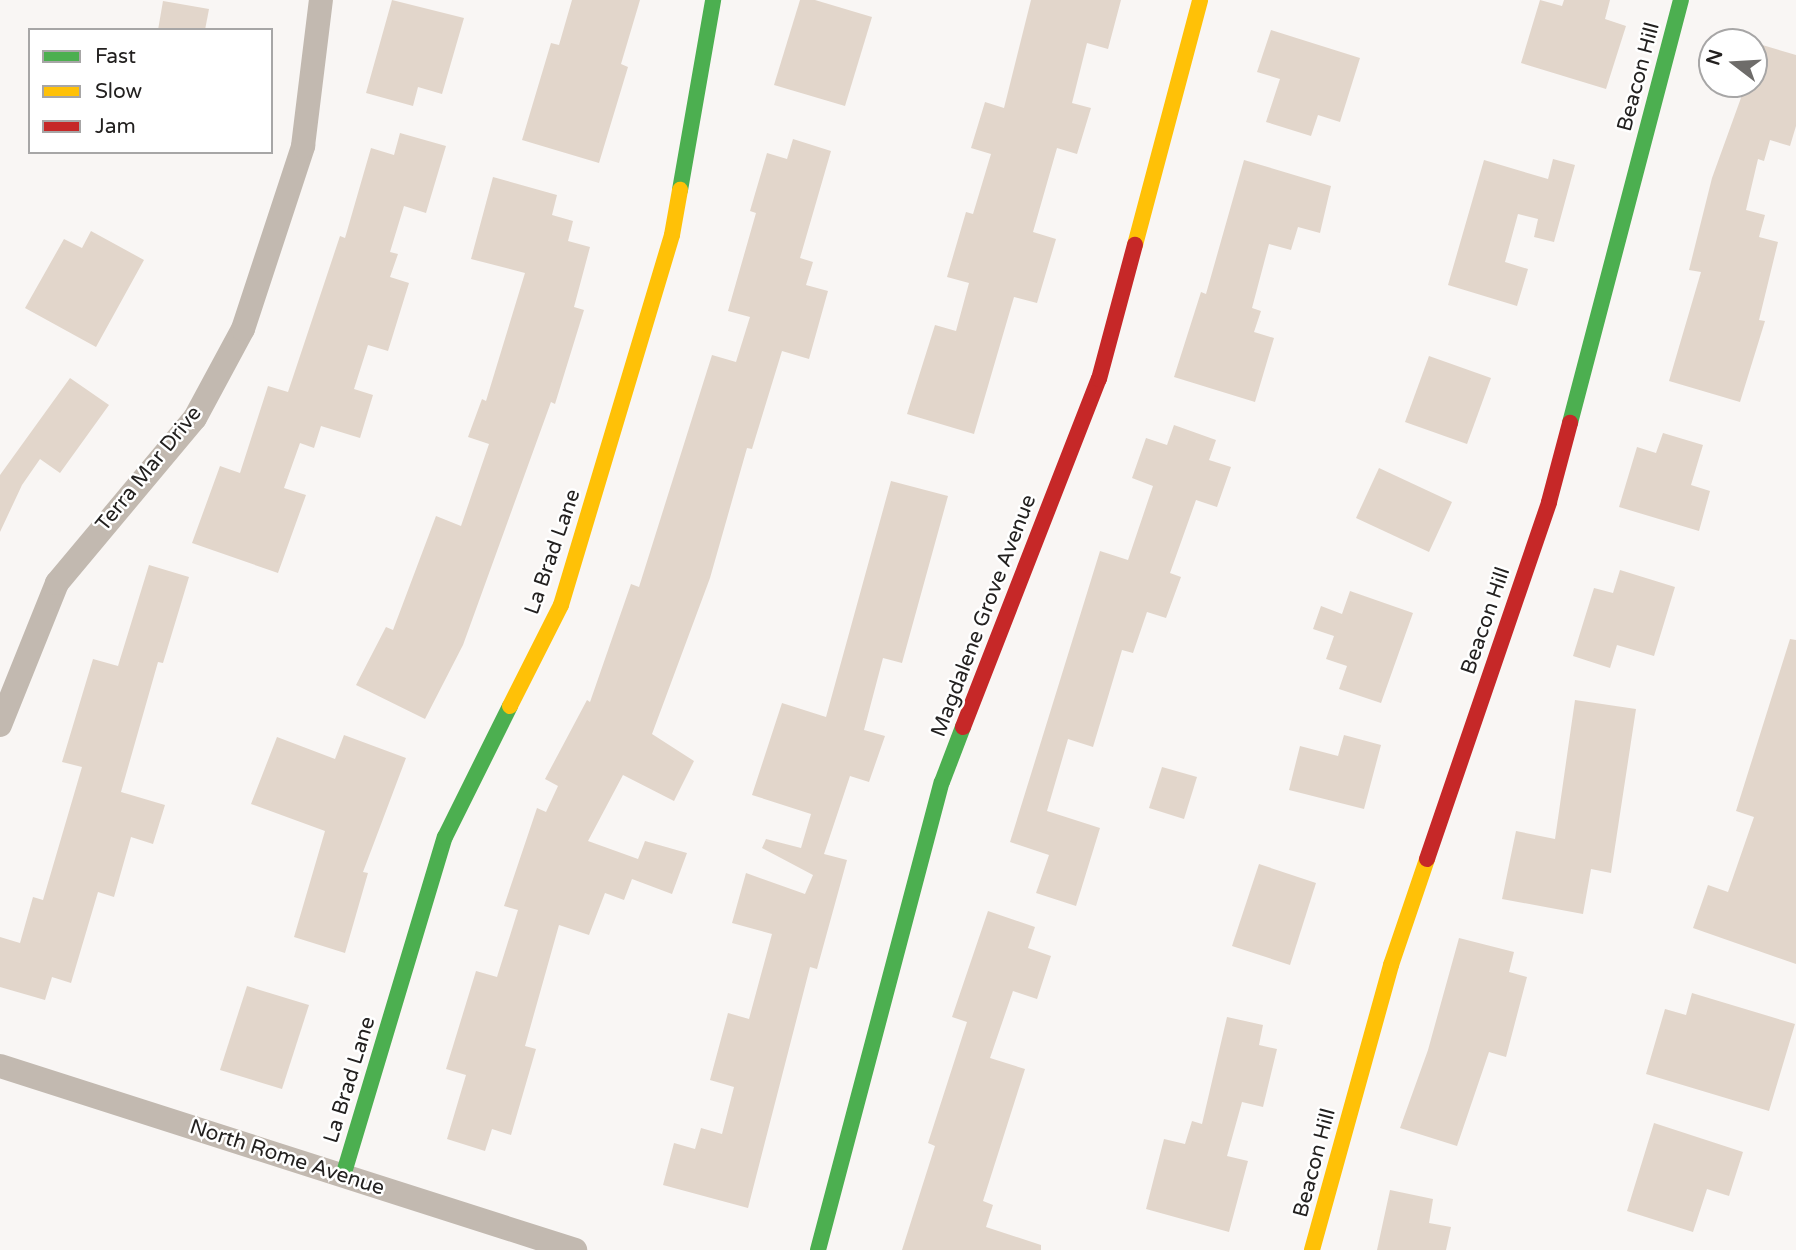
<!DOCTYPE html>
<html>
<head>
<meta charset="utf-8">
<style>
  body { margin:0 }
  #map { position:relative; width:1796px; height:1250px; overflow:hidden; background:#f9f6f4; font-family:"Varela Round",sans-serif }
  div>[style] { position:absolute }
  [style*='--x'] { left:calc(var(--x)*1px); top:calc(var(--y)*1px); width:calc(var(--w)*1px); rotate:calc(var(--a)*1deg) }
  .building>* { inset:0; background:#e2d6cb }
  .street>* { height:24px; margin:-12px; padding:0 12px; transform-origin:12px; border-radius:12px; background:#c2b9b0 }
  .fast>* { height:16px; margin:-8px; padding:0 8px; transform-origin:8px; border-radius:8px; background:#4caf50 }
  .slow>* { height:16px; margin:-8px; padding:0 8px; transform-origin:8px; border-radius:8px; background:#ffc107 }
  .jam>* { height:16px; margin:-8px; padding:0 8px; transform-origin:8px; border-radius:8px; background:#c62828 }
  span { translate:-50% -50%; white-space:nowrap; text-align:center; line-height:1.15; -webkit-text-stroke:5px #fff; paint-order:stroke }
  .street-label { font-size:21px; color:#232120 }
  .legend { position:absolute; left:28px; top:28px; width:245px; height:126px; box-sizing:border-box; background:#fff; border:2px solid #a7a6a6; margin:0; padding:9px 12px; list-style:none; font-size:21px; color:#232120 }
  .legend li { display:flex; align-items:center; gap:14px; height:35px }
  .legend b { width:35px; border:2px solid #a7a6a6 }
  .north { position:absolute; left:1698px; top:28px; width:70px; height:70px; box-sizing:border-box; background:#fff; border:2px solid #a7a6a6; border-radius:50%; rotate:287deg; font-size:19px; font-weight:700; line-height:28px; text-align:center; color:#232120 }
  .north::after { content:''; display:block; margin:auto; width:24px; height:32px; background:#6e6c6a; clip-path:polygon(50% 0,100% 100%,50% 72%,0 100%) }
</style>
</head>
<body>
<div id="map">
  <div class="building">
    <i style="clip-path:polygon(392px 0,464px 18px,442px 94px,418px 87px,413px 106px,366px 93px)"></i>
    <i style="clip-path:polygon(572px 0,640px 0,621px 64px,628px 67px,599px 163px,522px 140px,551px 43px,559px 45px)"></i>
    <i style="clip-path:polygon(800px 0,815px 0,872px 17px,845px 106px,774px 85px)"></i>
    <i style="clip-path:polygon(1031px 0,1121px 0,1108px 49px,1087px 43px,1072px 103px,1091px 108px,1077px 154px,1057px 148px,1033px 232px,1056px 239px,1037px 303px,1014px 297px,974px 434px,907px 414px,935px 325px,956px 331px,969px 283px,947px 277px,966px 212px,973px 214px,991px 154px,971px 148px,985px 102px,1004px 108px)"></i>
    <i style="clip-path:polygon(1540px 0,1562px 6px,1564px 0,1610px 0,1605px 19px,1626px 26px,1606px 89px,1521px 63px)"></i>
    <i style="clip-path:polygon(163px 1px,209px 9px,205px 30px,158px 30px)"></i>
    <i style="clip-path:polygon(1271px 30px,1360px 58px,1340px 122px,1318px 115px,1311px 136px,1266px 122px,1280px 79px,1257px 72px)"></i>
    <i style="clip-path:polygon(1759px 44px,1796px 55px,1796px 126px,1790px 146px,1770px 140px,1764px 161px,1758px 159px,1746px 210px,1765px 215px,1759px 237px,1778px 242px,1759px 320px,1765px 321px,1740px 402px,1669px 381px,1701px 272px,1689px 270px,1712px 178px,1746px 84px,1754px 84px)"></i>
    <i style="clip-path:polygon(400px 133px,446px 146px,426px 213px,404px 206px,390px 252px,398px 254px,390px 277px,409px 283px,388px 351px,368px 345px,354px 389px,373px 395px,360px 438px,321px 426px,314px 448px,300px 443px,284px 488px,306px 495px,278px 573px,192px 543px,220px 466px,240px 473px,268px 386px,288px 392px,340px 236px,345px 238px,371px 148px,394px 155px)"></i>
    <i style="clip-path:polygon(793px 139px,831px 151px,800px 258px,813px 262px,806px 285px,828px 291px,809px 359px,782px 351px,752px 449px,747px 448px,710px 578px,652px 734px,694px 761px,674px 801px,623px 775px,588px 841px,638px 859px,645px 841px,687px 853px,672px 894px,632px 879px,624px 900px,605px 893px,589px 935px,559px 925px,525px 1046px,536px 1049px,511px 1135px,492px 1129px,485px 1151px,447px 1139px,466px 1075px,446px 1069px,476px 971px,497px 977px,518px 910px,504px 906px,537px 808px,546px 812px,558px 786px,545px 779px,587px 700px,590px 702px,631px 584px,639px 587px,712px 355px,736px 362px,750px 317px,728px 311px,756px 213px,750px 211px,767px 153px,787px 159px)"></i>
    <i style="clip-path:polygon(1553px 159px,1575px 165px,1554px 242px,1534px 237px,1538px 219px,1518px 214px,1505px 262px,1528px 269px,1517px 306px,1448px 285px,1484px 160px,1548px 179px)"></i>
    <i style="clip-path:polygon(1244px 160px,1331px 186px,1320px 233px,1298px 227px,1291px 250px,1269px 244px,1252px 308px,1261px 311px,1254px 332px,1274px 338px,1255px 402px,1174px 377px,1201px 292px,1206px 294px)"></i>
    <i style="clip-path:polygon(493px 177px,557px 195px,552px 215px,573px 221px,568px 241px,590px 247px,574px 307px,584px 310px,555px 404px,551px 402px,463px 645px,425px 719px,356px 685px,386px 627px,393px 630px,436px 516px,461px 526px,489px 444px,468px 437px,482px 399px,486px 401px,525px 273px,471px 259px)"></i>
    <i style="clip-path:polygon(91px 231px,144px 260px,96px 347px,25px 308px,64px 239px,82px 248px)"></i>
    <i style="clip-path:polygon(1429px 356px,1491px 378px,1467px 444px,1405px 422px)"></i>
    <i style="clip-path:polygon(70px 378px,109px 405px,60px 473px,40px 459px,22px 485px,0 532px,0 475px)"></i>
    <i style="clip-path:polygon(1174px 425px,1216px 440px,1209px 460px,1231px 467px,1217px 507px,1196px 500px,1170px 573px,1181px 577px,1166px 618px,1147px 612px,1133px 653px,1122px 650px,1093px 747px,1068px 739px,1047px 811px,1100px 828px,1076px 906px,1036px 893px,1049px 855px,1010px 842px,1100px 551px,1128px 560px,1153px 486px,1132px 478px,1146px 438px,1167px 445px)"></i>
    <i style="clip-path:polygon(1663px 433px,1703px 445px,1691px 485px,1710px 491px,1699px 531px,1619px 507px,1637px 447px,1656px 453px)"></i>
    <i style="clip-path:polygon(1379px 468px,1452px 502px,1429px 552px,1356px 518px)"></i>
    <i style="clip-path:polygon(891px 481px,948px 496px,902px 663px,883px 658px,864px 730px,885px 736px,869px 782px,850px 776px,824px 854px,847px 860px,817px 969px,810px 967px,748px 1208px,663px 1185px,674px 1143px,695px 1149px,701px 1128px,722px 1134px,734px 1087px,710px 1080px,728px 1013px,749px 1019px,772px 934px,732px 923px,746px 873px,805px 894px,813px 875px,762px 848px,766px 839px,801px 848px,811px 814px,752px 795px,782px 703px,826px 717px)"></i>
    <i style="clip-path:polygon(149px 565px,189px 577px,163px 663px,158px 662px,121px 792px,165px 805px,153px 844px,131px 837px,114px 897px,98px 892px,71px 983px,52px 977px,45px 1000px,0 987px,0 937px,20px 943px,33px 897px,43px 900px,82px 767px,62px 762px,93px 659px,118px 666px)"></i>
    <i style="clip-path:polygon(1620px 570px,1675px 587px,1654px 656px,1617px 645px,1610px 668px,1573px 656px,1594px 588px,1613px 593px)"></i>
    <i style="clip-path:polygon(1350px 591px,1413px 613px,1381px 703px,1339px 689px,1347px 666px,1326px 659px,1334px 636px,1313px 629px,1321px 606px,1342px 614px)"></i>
    <i style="clip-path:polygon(1790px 639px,1796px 640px,1796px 964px,1693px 928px,1708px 885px,1728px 892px,1754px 817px,1736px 811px)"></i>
    <i style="clip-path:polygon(1575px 700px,1636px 709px,1611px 873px,1591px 869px,1583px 914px,1502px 899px,1516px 831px,1555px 839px)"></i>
    <i style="clip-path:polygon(344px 735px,406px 758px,363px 872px,368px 873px,345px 953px,294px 937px,325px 831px,251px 804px,277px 737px,335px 759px)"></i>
    <i style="clip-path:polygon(1344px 735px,1381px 745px,1364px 809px,1289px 790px,1300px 746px,1338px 756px)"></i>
    <i style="clip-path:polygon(1162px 767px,1197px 777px,1184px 819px,1149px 808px)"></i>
    <i style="clip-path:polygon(1259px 864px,1316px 883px,1290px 965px,1232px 946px)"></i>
    <i style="clip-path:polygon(988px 911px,1035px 927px,1028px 948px,1051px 956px,1037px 999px,1013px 991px,990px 1058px,1025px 1069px,983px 1201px,993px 1205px,986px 1227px,1041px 1245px,1041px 1250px,902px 1250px,935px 1146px,928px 1143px,967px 1022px,952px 1017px)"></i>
    <i style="clip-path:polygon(1459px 938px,1514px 952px,1509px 972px,1527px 977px,1506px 1057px,1489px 1052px,1457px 1146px,1400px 1128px,1428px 1050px)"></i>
    <i style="clip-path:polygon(247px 986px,309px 1005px,282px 1089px,220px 1070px)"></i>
    <i style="clip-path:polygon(1692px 993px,1795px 1024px,1769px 1111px,1646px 1074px,1665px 1009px,1686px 1015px)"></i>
    <i style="clip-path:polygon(1227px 1017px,1263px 1025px,1259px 1045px,1277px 1049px,1263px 1107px,1242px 1102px,1227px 1156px,1248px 1161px,1229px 1232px,1146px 1209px,1164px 1139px,1185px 1144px,1192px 1121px,1202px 1124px)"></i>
    <i style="clip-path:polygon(1654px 1123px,1743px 1152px,1729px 1196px,1707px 1189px,1693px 1232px,1627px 1211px)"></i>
    <i style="clip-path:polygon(1390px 1190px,1433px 1199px,1429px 1223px,1451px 1227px,1446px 1250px,1377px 1250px)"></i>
  </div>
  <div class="street">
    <i style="--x:0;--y:725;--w:153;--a:-68.1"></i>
    <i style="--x:57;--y:583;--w:215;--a:-50.1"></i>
    <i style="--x:195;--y:418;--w:101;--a:-61.7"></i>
    <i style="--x:243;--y:329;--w:193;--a:-71.8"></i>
    <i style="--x:303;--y:146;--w:147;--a:-83"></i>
    <i style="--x:0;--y:1066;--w:604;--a:17.74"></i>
  </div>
  <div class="fast">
    <i style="--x:680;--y:190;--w:193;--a:-80.1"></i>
    <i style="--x:1570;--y:423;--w:437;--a:-75.3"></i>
    <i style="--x:343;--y:1176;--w:354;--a:-73.3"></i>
    <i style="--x:445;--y:837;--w:146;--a:-63.6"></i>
    <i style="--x:818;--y:1250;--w:484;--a:-75.2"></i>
    <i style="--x:942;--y:782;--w:59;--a:-69.1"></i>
  </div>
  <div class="slow">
    <i style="--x:1135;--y:245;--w:253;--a:-75.1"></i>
    <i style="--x:510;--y:706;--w:113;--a:-63.2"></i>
    <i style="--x:561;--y:605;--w:386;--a:-73.3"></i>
    <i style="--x:672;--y:235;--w:46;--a:-79.9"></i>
    <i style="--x:1312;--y:1250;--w:296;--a:-74.5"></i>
    <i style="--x:1391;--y:965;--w:112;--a:-71.2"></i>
  </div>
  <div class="jam">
    <i style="--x:963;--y:727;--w:374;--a:-68.7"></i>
    <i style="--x:1099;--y:379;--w:139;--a:-75"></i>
    <i style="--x:1427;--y:859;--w:377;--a:-71.1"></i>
    <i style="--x:1549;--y:502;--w:82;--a:-75.1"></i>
  </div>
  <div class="street-label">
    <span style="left:1639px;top:77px;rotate:-75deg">Beacon Hill</span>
    <span style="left:149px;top:469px;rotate:-51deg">Terra Mar Drive</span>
    <span style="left:553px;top:552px;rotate:-71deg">La Brad Lane</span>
    <span style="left:984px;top:616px;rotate:-69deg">Magdalene Grove Avenue</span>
    <span style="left:1486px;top:621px;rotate:-71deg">Beacon Hill</span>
    <span style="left:350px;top:1080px;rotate:-73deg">La Brad Lane</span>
    <span style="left:287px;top:1158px;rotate:18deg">North Rome Avenue</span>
    <span style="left:1315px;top:1163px;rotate:-75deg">Beacon Hill</span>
  </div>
  <ul class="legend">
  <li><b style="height:9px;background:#4caf50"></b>Fast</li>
  <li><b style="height:9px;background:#ffc107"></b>Slow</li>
  <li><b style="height:9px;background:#c62828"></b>Jam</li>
  </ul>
  <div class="north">N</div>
</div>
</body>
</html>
